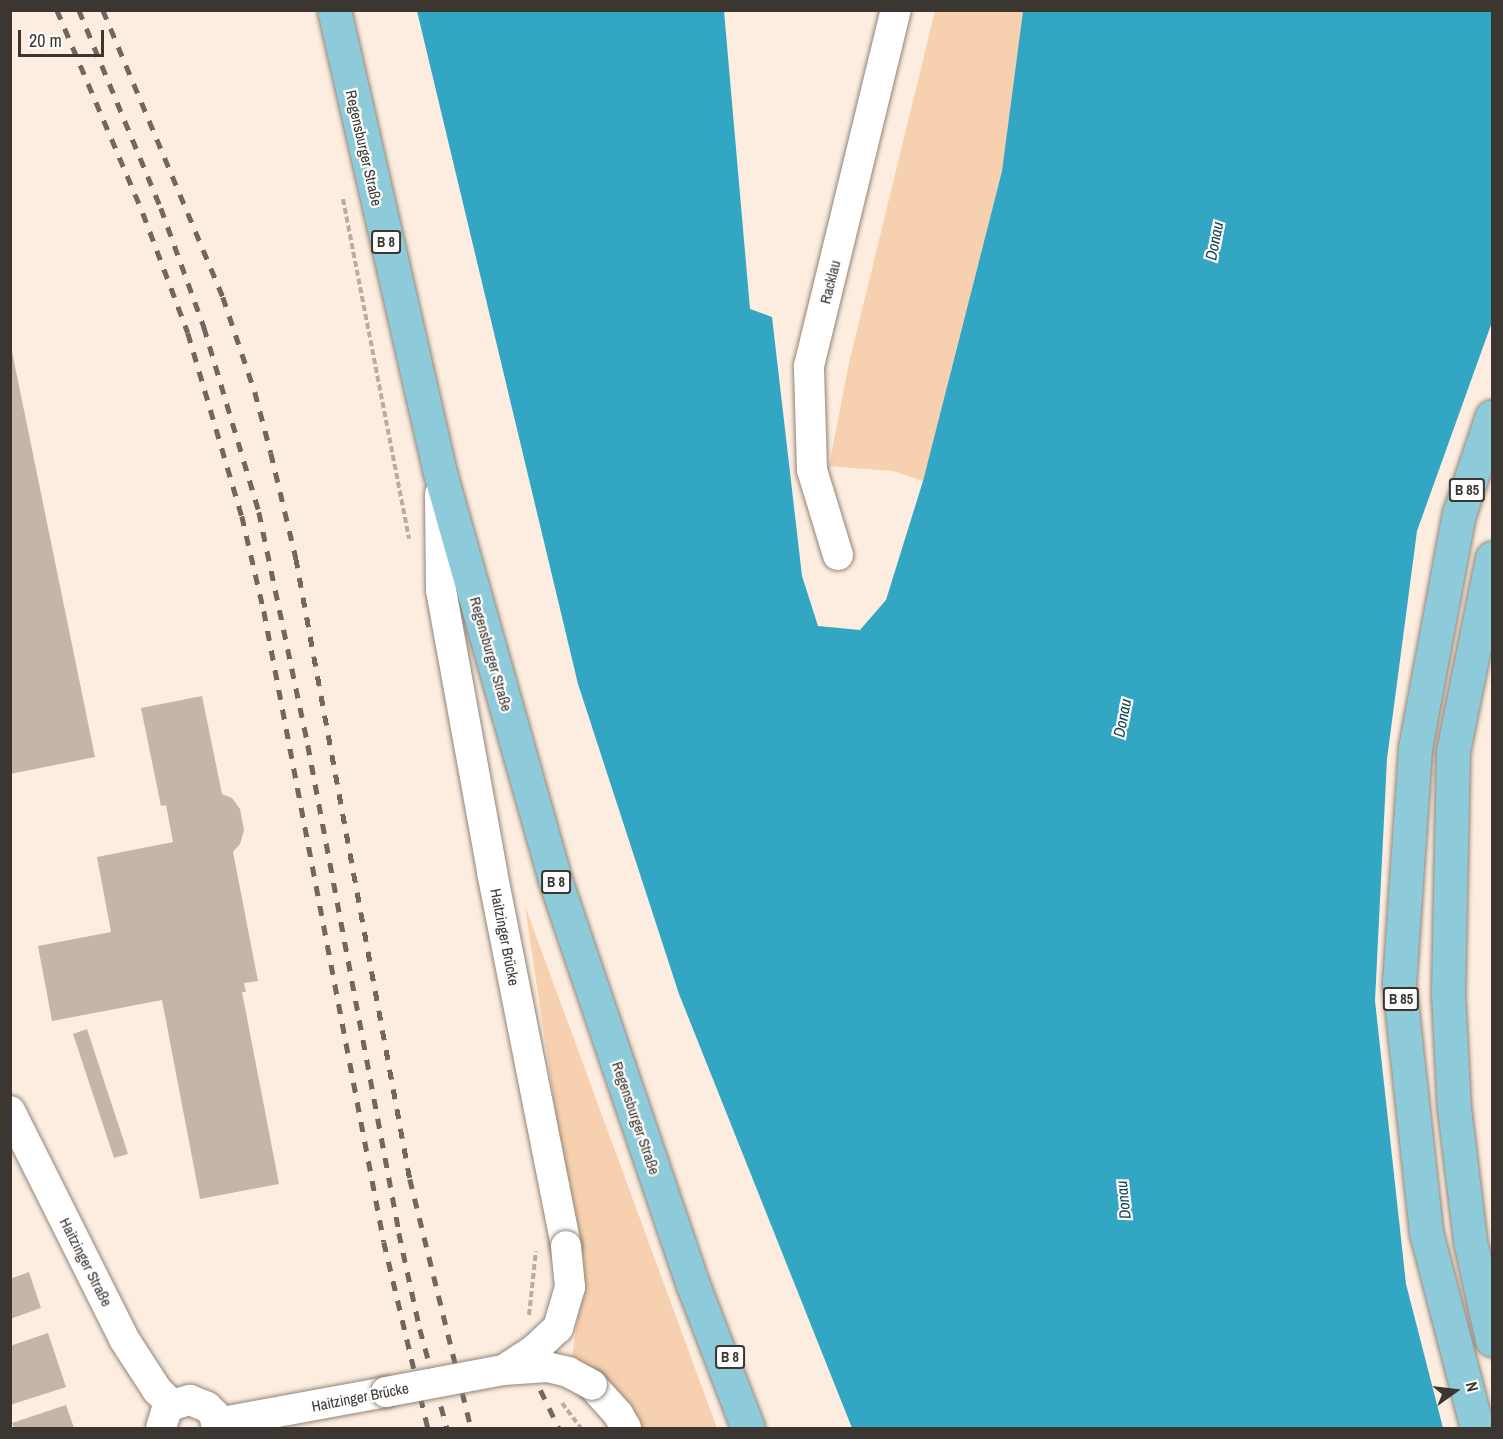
<!DOCTYPE html>
<html>
<head>
<meta charset="utf-8">
<style>
  body { margin:0 }
  #map { position:relative; width:1503px; height:1439px; overflow:hidden; background:#fcede0; font-family:"Archivo Narrow",sans-serif }
  div>[style] { position:absolute }
  [style*='--x'] { left:calc(var(--x)*1px); top:calc(var(--y)*1px); width:calc(var(--w)*1px); rotate:calc(var(--a)*1deg) }
  .green>* { inset:0; background:#f6d0af }
  .water>* { inset:0; background:#32a6c2 }
  .building>* { inset:0; background:#c4b5a9 }
  .path>* { height:4px; margin-top:-2px; transform-origin:0; background:repeating-linear-gradient(90deg,#b9ada3 0 6px,transparent 0 9px) }
  .roads { filter:drop-shadow(0 0 2px #918478) drop-shadow(0 0 2px #918478) }
  .street>* { height:30px; margin:-15px; padding:0 15px; transform-origin:15px; border-radius:15px; background:#fff }
  .primary>* { height:33px; margin:-16.5px; padding:0 16.5px; transform-origin:16.5px; border-radius:16.5px; background:#8ecbda }
  .rail>* { height:4.5px; margin-top:-2.25px; transform-origin:0; background:repeating-linear-gradient(90deg,#6f6760 0 10px,transparent 0 20px) }
  .bridges { filter:drop-shadow(0 0 2px #918478) drop-shadow(0 0 2px #918478) }
  .street-bridge>* { height:30px; margin:-15px; padding:0 15px; transform-origin:15px; border-radius:15px; background:#fff }
  span { translate:-50% -50%; white-space:nowrap; text-align:center; line-height:1.15; -webkit-text-stroke:4.5px #fdfdfd; paint-order:stroke }
  .shield-label span { padding:2px 4px; background:#fdfdfd; border:2px solid; border-radius:4px; -webkit-text-stroke-width:0 }
  .shield-label { font-size:14px; color:#3c3631; font-weight:700 }
  .street-label { font-size:15px; color:#3c3631 }
  .water-label { font-size:16px; color:#11434f; font-style:italic }
  .frame { position:absolute; inset:0; border:12px solid #3c3631; pointer-events:none }
  .north { position:absolute; left:1425px; top:1361px; width:60px; height:60px; -webkit-text-stroke:4px #fdfdfd; paint-order:stroke; rotate:76deg; font-size:16px; font-weight:700; line-height:24px; text-align:center; color:#3c3631 }
  .north::after { content:''; display:block; margin:auto; width:21px; height:27px; background:#3c3631; clip-path:polygon(50% 0,100% 100%,50% 72%,0 100%) }
  .scale { position:absolute; left:18px; top:30px; width:86px; height:27px; box-sizing:border-box; border:3px solid #3c3631; border-top:0; padding-left:8px; font-size:18px; line-height:21px; white-space:nowrap; color:#3c3631; -webkit-text-stroke:4px #fdfdfd; paint-order:stroke }
</style>
</head>
<body>
<div id="map">
  <div class="green">
    <i style="clip-path:polygon(935px 11px,1023px 11px,1002px 171px,923px 481px,893px 471px,829px 466px,849px 363px)"></i>
    <i style="clip-path:polygon(525px 906px,717px 1428px,639px 1428px,621px 1400px,572px 1357px,582px 1289px)"></i>
  </div>
  <div class="water">
    <i style="clip-path:polygon(417px 11px,724px 11px,750px 309px,772px 317px,802px 576px,818px 626px,860px 630px,886px 600px,923px 481px,1002px 171px,1023px 11px,1492px 11px,1492px 322px,1417px 531px,1387px 759px,1375px 1001px,1406px 1284px,1443px 1428px,852px 1428px,679px 994px,578px 684px)"></i>
  </div>
  <div class="building">
    <i style="clip-path:polygon(10px 342px,95px 757px,10px 774px)"></i>
    <i style="clip-path:polygon(202px 696px,222px 794px,232px 798px,240px 809px,244px 830px,240px 844px,233px 852px,258px 981px,244px 983px,246px 992px,242px 992px,279px 1184px,200px 1199px,162px 1000px,52px 1021px,38px 946px,111px 932px,97px 857px,173px 842px,166px 805px,161px 806px,141px 708px)"></i>
    <i style="clip-path:polygon(87px 1029px,128px 1154px,114px 1158px,73px 1034px)"></i>
    <i style="clip-path:polygon(29px 1272px,41px 1308px,10px 1319px,10px 1279px)"></i>
    <i style="clip-path:polygon(48px 1333px,66px 1387px,10px 1405px,10px 1346px)"></i>
    <i style="clip-path:polygon(66px 1405px,74px 1428px,14px 1428px,12px 1423px)"></i>
  </div>
  <div class="path">
    <i style="--x:343;--y:199;--w:346;--a:79"></i>
    <i style="--x:529;--y:1315;--w:64;--a:-83.8"></i>
    <i style="--x:562;--y:1403;--w:31;--a:53"></i>
  </div>
  <div class="roads">
    <div class="street">
      <i style="--x:440;--y:494;--w:96;--a:89.4"></i>
      <i style="--x:441;--y:590;--w:287;--a:79.7"></i>
      <i style="--x:492;--y:872;--w:381;--a:78.8"></i>
      <i style="--x:838;--y:555;--w:89;--a:-107"></i>
      <i style="--x:812;--y:470;--w:104;--a:-91.7"></i>
      <i style="--x:809;--y:366;--w:366;--a:-76.3"></i>
      <i style="--x:10;--y:1111;--w:255;--a:63.4"></i>
      <i style="--x:124;--y:1339;--w:61;--a:57.1"></i>
      <i style="--x:157;--y:1390;--w:21;--a:45"></i>
      <i style="--x:592;--y:1385;--w:39;--a:48"></i>
      <i style="--x:618;--y:1414;--w:16;--a:60"></i>
      <i style="--x:217;--y:1423;--w:172;--a:-10.4"></i>
      <i style="--x:161;--y:1428;--w:17;--a:-73"></i>
      <i style="--x:166;--y:1412;--w:9;--a:-49"></i>
      <i style="--x:172;--y:1405;--w:19;--a:-16"></i>
      <i style="--x:190;--y:1400;--w:18;--a:22"></i>
      <i style="--x:207;--y:1407;--w:10;--a:45"></i>
      <i style="--x:214;--y:1414;--w:14;--a:78"></i>
    </div>
    <div class="primary">
      <i style="--x:334;--y:10;--w:475;--a:77.1"></i>
      <i style="--x:440;--y:473;--w:420;--a:74.2"></i>
      <i style="--x:554;--y:877;--w:431;--a:71.2"></i>
      <i style="--x:693;--y:1285;--w:153;--a:69"></i>
      <i style="--x:1492;--y:558;--w:198;--a:101.4"></i>
      <i style="--x:1453;--y:752;--w:243;--a:91.2"></i>
      <i style="--x:1448;--y:995;--w:113;--a:87"></i>
      <i style="--x:1454;--y:1108;--w:134;--a:83.1"></i>
      <i style="--x:1470;--y:1241;--w:101;--a:77.5"></i>
      <i style="--x:1477;--y:1428;--w:203;--a:-104.6"></i>
      <i style="--x:1426;--y:1232;--w:249;--a:-96.2"></i>
      <i style="--x:1399;--y:984;--w:237;--a:-86.1"></i>
      <i style="--x:1415;--y:748;--w:238;--a:-79.4"></i>
      <i style="--x:1459;--y:514;--w:103;--a:-71.4"></i>
    </div>
  </div>
  <div class="rail">
    <i style="--x:57;--y:10;--w:220;--a:67"></i>
    <i style="--x:143;--y:213;--w:128;--a:69.4"></i>
    <i style="--x:188;--y:333;--w:191;--a:73.6"></i>
    <i style="--x:242;--y:516;--w:98;--a:77"></i>
    <i style="--x:264;--y:611;--w:642;--a:79.23"></i>
    <i style="--x:384;--y:1242;--w:191;--a:76.7"></i>
    <i style="--x:79;--y:10;--w:214;--a:67.5"></i>
    <i style="--x:161;--y:208;--w:127;--a:70.1"></i>
    <i style="--x:204;--y:327;--w:193;--a:73.4"></i>
    <i style="--x:259;--y:512;--w:238;--a:78.1"></i>
    <i style="--x:308;--y:745;--w:496;--a:79.4"></i>
    <i style="--x:399;--y:1233;--w:98;--a:77.7"></i>
    <i style="--x:420;--y:1329;--w:103;--a:74.7"></i>
    <i style="--x:103;--y:10;--w:311;--a:67.3"></i>
    <i style="--x:223;--y:297;--w:100;--a:71.4"></i>
    <i style="--x:255;--y:392;--w:63;--a:75.3"></i>
    <i style="--x:271;--y:453;--w:108;--a:76.6"></i>
    <i style="--x:296;--y:558;--w:631;--a:79.6"></i>
    <i style="--x:410;--y:1179;--w:256;--a:76.2"></i>
    <i style="--x:532;--y:1372;--w:62;--a:64.3"></i>
  </div>
  <div class="bridges">
    <div class="street-bridge">
      <i style="--x:505;--y:1369;--w:35;--a:-33"></i>
      <i style="--x:534;--y:1350;--w:33;--a:-43"></i>
      <i style="--x:558;--y:1328;--w:43;--a:-73.7"></i>
      <i style="--x:570;--y:1287;--w:41;--a:-95.6"></i>
      <i style="--x:386;--y:1392;--w:119;--a:-10.6"></i>
      <i style="--x:503;--y:1370;--w:44;--a:-3.9"></i>
      <i style="--x:547;--y:1367;--w:22;--a:13"></i>
      <i style="--x:568;--y:1372;--w:27;--a:28"></i>
    </div>
  </div>
  <div class="shield-label">
    <span style="left:386px;top:242px">B 8</span>
    <span style="left:1467px;top:490px">B 85</span>
    <span style="left:556px;top:882px">B 8</span>
    <span style="left:1401px;top:999px">B 85</span>
    <span style="left:730px;top:1357px">B 8</span>
  </div>
  <div class="street-label">
    <span style="left:364px;top:148px;rotate:77deg">Regensburger Straße</span>
    <span style="left:830px;top:282px;rotate:-76deg">Racklau</span>
    <span style="left:491px;top:654px;rotate:74deg">Regensburger Straße</span>
    <span style="left:505px;top:937px;rotate:79deg">Haitzinger Brücke</span>
    <span style="left:636px;top:1118px;rotate:71deg">Regensburger Straße</span>
    <span style="left:86px;top:1262px;rotate:63deg">Haitzinger Straße</span>
    <span style="left:360px;top:1397px;rotate:-11deg">Haitzinger Brücke</span>
  </div>
  <div class="water-label">
    <span style="left:1214px;top:241px;rotate:-79deg">Donau</span>
    <span style="left:1122px;top:718px;rotate:-79deg">Donau</span>
    <span style="left:1123px;top:1200px;rotate:-96deg">Donau</span>
  </div>
  <div class="frame"></div>
  <div class="north">N</div>
  <div class="scale">20 m</div>
</div>
</body>
</html>
